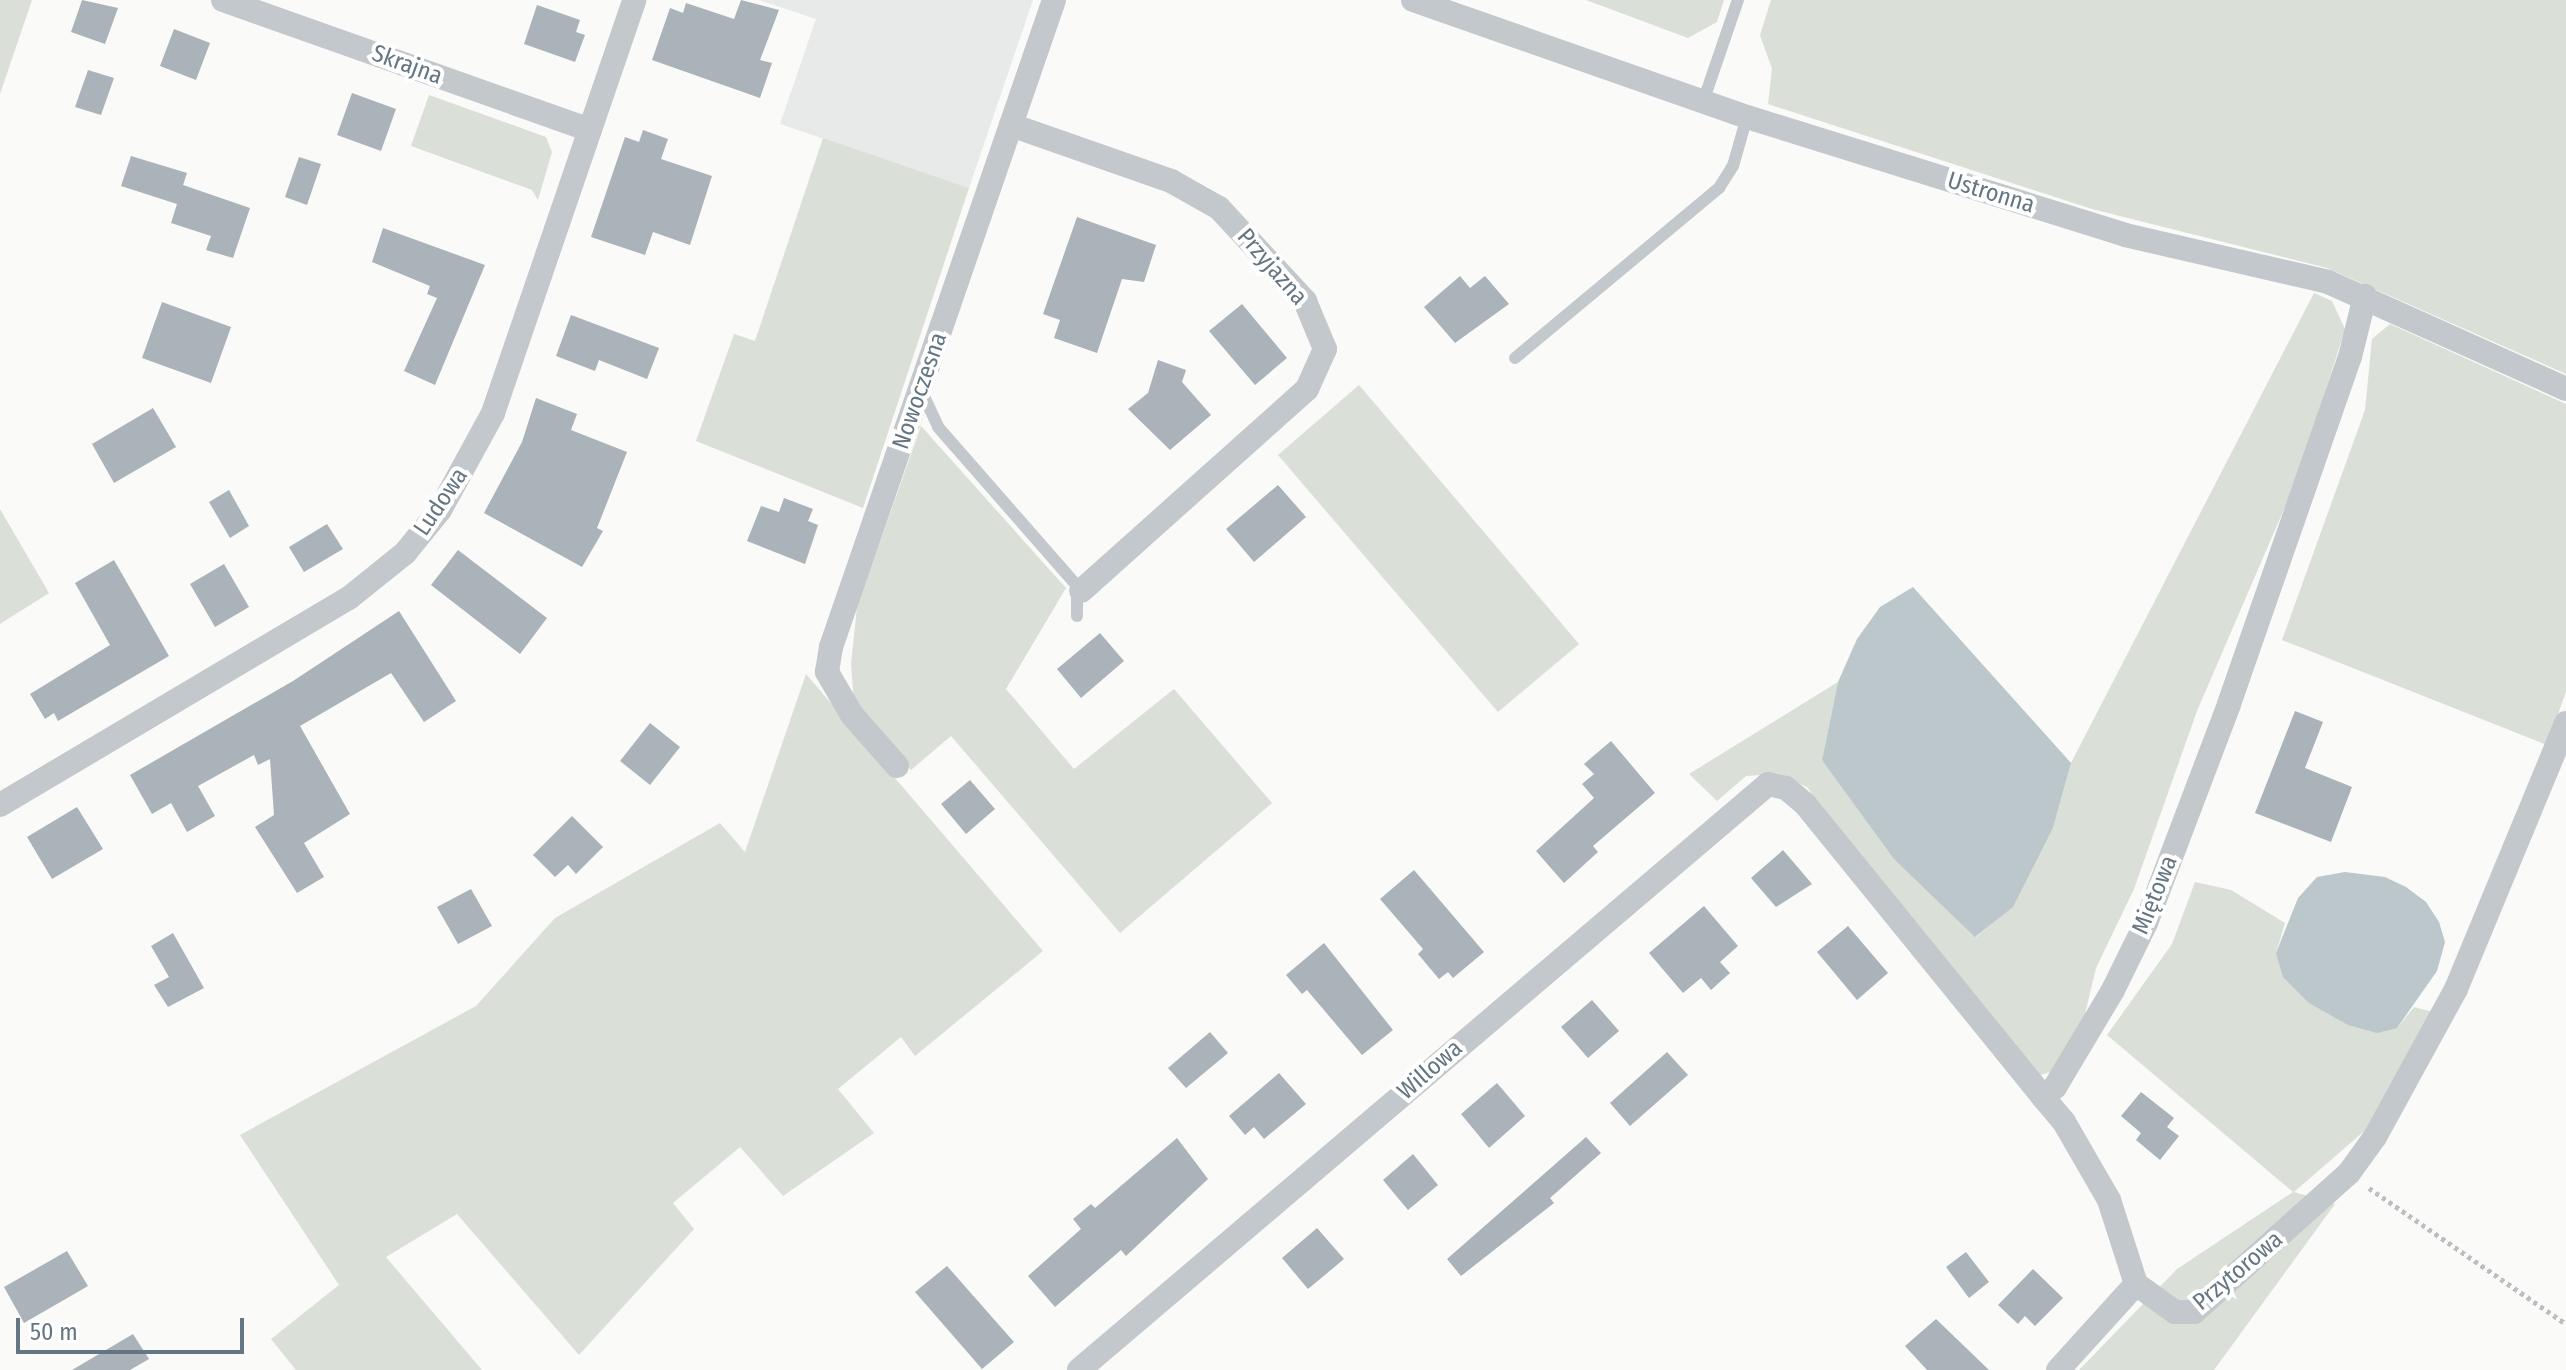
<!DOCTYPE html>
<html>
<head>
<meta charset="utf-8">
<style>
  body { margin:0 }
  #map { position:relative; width:2566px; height:1370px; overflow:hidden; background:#fafaf8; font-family:"Fira Sans Condensed",sans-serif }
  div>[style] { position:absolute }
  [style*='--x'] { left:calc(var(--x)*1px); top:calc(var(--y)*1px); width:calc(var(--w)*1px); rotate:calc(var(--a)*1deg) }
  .built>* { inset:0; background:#e8e9e9 }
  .green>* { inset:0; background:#dadfd7 }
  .water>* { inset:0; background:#bbc7cb }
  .building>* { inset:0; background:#aab3b9 }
  .path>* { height:5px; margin-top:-2.5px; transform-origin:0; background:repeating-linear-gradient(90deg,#bbbfc2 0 4px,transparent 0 8px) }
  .lane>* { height:12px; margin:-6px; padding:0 6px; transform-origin:6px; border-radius:6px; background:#c3c8cc }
  .street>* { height:24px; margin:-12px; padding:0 12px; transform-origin:12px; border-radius:12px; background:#c3c8cc }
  span { translate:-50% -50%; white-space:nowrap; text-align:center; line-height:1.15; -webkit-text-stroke:8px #fff; paint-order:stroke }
  .street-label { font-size:24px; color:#657683 }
  .scale { position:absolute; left:16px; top:1318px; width:228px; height:36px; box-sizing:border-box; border:4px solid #657683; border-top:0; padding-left:10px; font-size:24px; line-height:28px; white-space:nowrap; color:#657683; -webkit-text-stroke:6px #fff; paint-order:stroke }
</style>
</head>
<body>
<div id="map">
  <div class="built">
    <i style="clip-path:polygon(759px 0,1033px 0,969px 188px,780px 124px,816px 19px)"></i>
  </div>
  <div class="green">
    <i style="clip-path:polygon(0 0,32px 0,0 94px)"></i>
    <i style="clip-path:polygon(1586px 0,1724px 0,1717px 22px,1688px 38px)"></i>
    <i style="clip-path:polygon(1771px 0,2566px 0,2566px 374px,2327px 268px,2092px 209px,1768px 104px,1772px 69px,1760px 35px)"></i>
    <i style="clip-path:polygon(429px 95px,546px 137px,552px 152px,538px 200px,532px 190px,411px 146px)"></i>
    <i style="clip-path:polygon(823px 138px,969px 188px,863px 508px,696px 441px,734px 334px,755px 341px)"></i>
    <i style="clip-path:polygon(2314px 293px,2332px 301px,2345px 329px,2300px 472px,2197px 711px,2134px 889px,2096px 968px,2084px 1018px,2055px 1071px,2040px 1075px,1889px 897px,1807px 787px,1777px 774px,1746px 776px,1717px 801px,1689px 774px,1838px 682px,1822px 760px,1976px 937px,2013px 906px,2053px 828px,2071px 763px)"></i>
    <i style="clip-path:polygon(2390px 324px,2566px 404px,2566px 692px,2547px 745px,2282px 640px,2365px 410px,2372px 339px)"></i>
    <i style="clip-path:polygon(1359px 385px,1579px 644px,1498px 712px,1278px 455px)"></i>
    <i style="clip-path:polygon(921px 426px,1066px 588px,1006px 689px,1074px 769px,1174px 689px,1272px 803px,1120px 933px,951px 736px,911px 770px,854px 702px,851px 664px,857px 607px)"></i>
    <i style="clip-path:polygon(0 509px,49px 593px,0 624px)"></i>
    <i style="clip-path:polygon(806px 674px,1043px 951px,915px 1056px,901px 1037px,838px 1089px,874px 1133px,783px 1196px,740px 1147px,673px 1203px,694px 1229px,579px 1355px,457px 1214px,386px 1257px,482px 1370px,296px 1370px,271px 1339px,339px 1285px,240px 1135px,476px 1006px,555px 918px,720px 823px,745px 852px)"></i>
    <i style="clip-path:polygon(2195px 882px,2231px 890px,2285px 923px,2276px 953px,2397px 1028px,2414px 1007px,2433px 1012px,2370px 1126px,2294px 1192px,2335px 1204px,2214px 1370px,2079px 1370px,2177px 1269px,2293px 1192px,2107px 1035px,2172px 944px)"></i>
  </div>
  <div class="water">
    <i style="clip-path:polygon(1913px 587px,2071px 763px,2053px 828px,2013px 907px,1975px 937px,1894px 859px,1822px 760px,1838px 682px,1857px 639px,1880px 607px)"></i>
    <i style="clip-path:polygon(2345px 872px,2385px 877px,2406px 887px,2426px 902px,2439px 922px,2445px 942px,2437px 971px,2397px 1028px,2377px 1033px,2348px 1025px,2309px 1003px,2283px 977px,2276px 953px,2298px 898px,2317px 877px)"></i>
  </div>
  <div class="building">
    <i style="clip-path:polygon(82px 0,118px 8px,105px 44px,71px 32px)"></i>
    <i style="clip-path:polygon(741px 0,779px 10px,760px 60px,772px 63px,760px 98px,652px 60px,670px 8px,683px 13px,686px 3px,734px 19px)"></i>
    <i style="clip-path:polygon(537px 5px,580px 20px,576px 32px,585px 35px,575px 62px,524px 44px)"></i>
    <i style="clip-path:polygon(174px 29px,210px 43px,196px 80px,160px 66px)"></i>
    <i style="clip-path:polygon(88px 70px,114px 78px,101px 115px,75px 107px)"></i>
    <i style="clip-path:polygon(352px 93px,396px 109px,381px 151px,337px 135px)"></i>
    <i style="clip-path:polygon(643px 130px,668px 139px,661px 159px,712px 176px,690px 245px,653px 232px,645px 255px,591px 237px,625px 137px,639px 142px)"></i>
    <i style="clip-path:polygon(131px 156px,187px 173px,183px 185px,250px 208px,233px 258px,206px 250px,211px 236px,171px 223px,177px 204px,121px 186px)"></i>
    <i style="clip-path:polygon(299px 157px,321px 164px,307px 205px,285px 197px)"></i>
    <i style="clip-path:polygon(1077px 217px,1156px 245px,1144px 282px,1122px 279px,1097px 353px,1054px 338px,1060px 320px,1043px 314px)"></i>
    <i style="clip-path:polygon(383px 228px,485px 265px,435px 385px,404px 371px,437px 298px,427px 294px,430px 286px,372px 262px)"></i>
    <i style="clip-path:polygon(1460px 276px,1470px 288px,1485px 276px,1509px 304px,1455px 343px,1424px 307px)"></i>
    <i style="clip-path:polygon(162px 302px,231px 327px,211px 383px,142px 358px)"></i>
    <i style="clip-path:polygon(1242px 304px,1287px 358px,1255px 385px,1209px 331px)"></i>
    <i style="clip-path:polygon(571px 315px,659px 348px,647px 379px,599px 360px,595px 371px,556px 356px)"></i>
    <i style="clip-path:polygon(1158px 360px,1186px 370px,1182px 382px,1211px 415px,1170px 450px,1128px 409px,1148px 393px)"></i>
    <i style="clip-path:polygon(536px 398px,577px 414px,571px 430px,627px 452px,597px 528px,603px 531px,582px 567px,484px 513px,522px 442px)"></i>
    <i style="clip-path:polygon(153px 408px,176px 447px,114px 483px,92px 444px)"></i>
    <i style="clip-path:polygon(1278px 485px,1306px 517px,1254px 562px,1226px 529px)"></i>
    <i style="clip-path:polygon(229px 490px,249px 526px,230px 538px,209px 502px)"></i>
    <i style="clip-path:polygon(784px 498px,813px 509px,808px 521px,818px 525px,805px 564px,747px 541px,761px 506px,779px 512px)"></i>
    <i style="clip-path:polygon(327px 524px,343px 549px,304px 572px,289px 547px)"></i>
    <i style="clip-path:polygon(458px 550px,547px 618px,520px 654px,431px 585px)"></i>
    <i style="clip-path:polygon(114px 560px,169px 656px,58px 721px,54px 713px,45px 719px,30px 694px,110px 645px,75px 583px)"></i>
    <i style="clip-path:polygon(224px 564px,249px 607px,215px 627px,190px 584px)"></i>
    <i style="clip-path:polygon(399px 611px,456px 701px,424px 722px,391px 673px,300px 726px,350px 814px,304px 843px,324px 877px,297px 893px,255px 827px,274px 815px,270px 759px,258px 765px,254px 755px,198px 786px,215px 816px,187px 832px,171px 803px,152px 814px,130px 775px,293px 681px)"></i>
    <i style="clip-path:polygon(1100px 633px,1124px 661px,1081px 698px,1057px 669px)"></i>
    <i style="clip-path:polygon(2295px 711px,2323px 722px,2305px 768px,2352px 787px,2331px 842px,2255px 813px)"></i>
    <i style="clip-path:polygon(650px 723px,680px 747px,650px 785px,620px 761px)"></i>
    <i style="clip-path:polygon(1611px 741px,1655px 793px,1593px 846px,1598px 852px,1564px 883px,1536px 851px,1594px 798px,1582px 784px,1594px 774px,1584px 764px)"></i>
    <i style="clip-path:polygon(970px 780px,995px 809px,966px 834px,941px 804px)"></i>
    <i style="clip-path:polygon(77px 807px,103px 849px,52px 879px,27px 837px)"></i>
    <i style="clip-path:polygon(572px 816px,603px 847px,576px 874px,568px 865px,555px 877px,533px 855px)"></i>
    <i style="clip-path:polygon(1783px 850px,1812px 884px,1776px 907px,1751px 878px)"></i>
    <i style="clip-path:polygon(1414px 870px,1484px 952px,1453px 978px,1448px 972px,1439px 979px,1418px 954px,1423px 949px,1380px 899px)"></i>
    <i style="clip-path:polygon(471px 889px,492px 926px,458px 944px,437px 907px)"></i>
    <i style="clip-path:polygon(1704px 906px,1738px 946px,1720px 962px,1730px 973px,1721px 981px,1711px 990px,1701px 978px,1683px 993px,1649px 953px)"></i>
    <i style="clip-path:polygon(1848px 926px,1888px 973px,1857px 1000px,1817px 952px)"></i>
    <i style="clip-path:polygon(173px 933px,204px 988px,168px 1007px,154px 985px,169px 977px,151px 946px)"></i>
    <i style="clip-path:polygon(1324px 943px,1393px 1030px,1362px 1055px,1307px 990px,1302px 994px,1286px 975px)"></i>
    <i style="clip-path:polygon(1592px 1000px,1619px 1031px,1588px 1058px,1561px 1027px)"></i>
    <i style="clip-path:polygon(1210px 1032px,1228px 1053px,1186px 1088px,1168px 1068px)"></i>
    <i style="clip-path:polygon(1667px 1052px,1688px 1075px,1630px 1126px,1610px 1103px)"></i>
    <i style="clip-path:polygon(1279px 1073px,1306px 1104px,1264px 1139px,1254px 1127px,1245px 1135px,1229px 1116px)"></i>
    <i style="clip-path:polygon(1497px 1083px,1525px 1116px,1489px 1148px,1461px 1114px)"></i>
    <i style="clip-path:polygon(2141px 1092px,2174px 1118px,2167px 1127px,2179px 1136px,2160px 1160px,2136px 1140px,2141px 1133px,2121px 1116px)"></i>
    <i style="clip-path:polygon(1586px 1137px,1601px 1153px,1550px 1198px,1554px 1203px,1461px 1276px,1447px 1259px)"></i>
    <i style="clip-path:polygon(1177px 1138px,1208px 1179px,1126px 1256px,1121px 1250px,1055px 1307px,1028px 1276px,1081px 1229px,1073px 1219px,1091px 1204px,1095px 1208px)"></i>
    <i style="clip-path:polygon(1413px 1154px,1438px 1185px,1408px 1210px,1383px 1180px)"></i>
    <i style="clip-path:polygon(1317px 1228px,1344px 1259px,1308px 1289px,1282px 1258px)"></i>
    <i style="clip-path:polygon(67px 1251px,88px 1286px,24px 1323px,4px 1287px)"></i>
    <i style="clip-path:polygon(1966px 1252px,1989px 1282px,1969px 1298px,1946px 1267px)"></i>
    <i style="clip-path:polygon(947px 1266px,1014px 1342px,982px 1369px,915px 1292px)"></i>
    <i style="clip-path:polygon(2033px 1269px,2063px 1298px,2035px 1326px,2025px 1316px,2018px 1324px,1998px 1305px)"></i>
    <i style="clip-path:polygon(1936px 1319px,1989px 1370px,1927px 1370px,1905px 1346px)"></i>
    <i style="clip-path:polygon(133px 1334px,149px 1359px,130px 1370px,72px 1370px)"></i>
  </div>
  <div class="path">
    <i style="--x:2369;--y:1188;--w:239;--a:34.6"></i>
  </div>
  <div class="lane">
    <i style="--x:1703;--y:102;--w:108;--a:-71.1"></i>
    <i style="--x:1515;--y:358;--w:266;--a:-39.8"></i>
    <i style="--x:1719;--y:188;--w:26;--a:-58"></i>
    <i style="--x:1733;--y:166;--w:51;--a:-74.1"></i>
    <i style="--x:922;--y:392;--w:38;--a:65"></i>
    <i style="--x:938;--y:427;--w:211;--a:48.8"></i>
    <i style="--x:1077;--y:586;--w:30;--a:90"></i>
  </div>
  <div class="street">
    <i style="--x:223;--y:0;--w:389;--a:19.5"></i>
    <i style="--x:1413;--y:0;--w:354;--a:19.3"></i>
    <i style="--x:1747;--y:117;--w:396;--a:17.3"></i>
    <i style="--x:2125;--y:235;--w:208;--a:13"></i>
    <i style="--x:2328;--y:282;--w:261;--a:24.2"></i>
    <i style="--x:1011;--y:125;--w:170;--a:19.3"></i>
    <i style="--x:1171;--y:181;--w:55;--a:29.4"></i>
    <i style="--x:1219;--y:208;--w:127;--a:47.2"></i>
    <i style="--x:1305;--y:301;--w:52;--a:67.4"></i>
    <i style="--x:1325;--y:349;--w:44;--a:114.2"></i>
    <i style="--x:1307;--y:389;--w:303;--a:138.2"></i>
    <i style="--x:897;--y:766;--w:68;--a:-131.4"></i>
    <i style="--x:852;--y:715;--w:50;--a:-120.2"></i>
    <i style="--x:827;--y:672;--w:25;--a:-81"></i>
    <i style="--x:831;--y:647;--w:684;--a:-70.98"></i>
    <i style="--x:0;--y:805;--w:406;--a:-30.7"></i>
    <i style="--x:349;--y:598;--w:72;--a:-38.8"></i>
    <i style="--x:405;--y:553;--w:55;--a:-50.9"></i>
    <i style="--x:440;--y:510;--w:111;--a:-61.3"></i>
    <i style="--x:493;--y:413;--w:436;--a:-71.1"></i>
    <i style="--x:2043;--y:1097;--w:33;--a:50"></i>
    <i style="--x:2064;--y:1122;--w:90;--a:60"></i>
    <i style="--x:2109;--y:1200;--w:88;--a:72.2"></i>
    <i style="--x:1079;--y:1370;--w:904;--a:-40.38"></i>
    <i style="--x:1768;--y:784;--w:18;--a:13"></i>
    <i style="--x:1786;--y:788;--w:25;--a:40"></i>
    <i style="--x:1805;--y:804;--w:377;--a:50.9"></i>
    <i style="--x:2043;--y:1097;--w:16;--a:-40"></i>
    <i style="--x:2055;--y:1087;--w:113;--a:-59.1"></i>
    <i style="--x:2113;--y:990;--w:75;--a:-63.8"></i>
    <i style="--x:2146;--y:923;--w:234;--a:-69.2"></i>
    <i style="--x:2229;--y:704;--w:367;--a:-70.8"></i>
    <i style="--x:2350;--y:357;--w:63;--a:-76.2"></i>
    <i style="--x:2058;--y:1370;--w:116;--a:-47.8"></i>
    <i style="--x:2136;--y:1284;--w:48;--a:35.7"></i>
    <i style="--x:2175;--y:1312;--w:19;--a:0"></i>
    <i style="--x:2194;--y:1312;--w:208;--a:-41.9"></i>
    <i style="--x:2349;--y:1173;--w:44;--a:-54.2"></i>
    <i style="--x:2375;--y:1137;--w:169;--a:-61.3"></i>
    <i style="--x:2456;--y:989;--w:288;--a:-67.5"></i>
  </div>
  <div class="street-label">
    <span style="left:407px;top:65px;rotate:20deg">Skrajna</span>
    <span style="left:1991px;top:193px;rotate:17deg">Ustronna</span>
    <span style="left:1272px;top:267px;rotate:49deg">Przyjazna</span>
    <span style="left:920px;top:391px;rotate:-71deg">Nowoczesna</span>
    <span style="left:441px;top:502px;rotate:-56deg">Ludowa</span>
    <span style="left:2155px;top:895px;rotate:-68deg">Miętowa</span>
    <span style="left:1430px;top:1070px;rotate:-41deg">Willowa</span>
    <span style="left:2238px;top:1271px;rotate:-40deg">Przytorowa</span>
  </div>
  <div class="scale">50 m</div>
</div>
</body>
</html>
